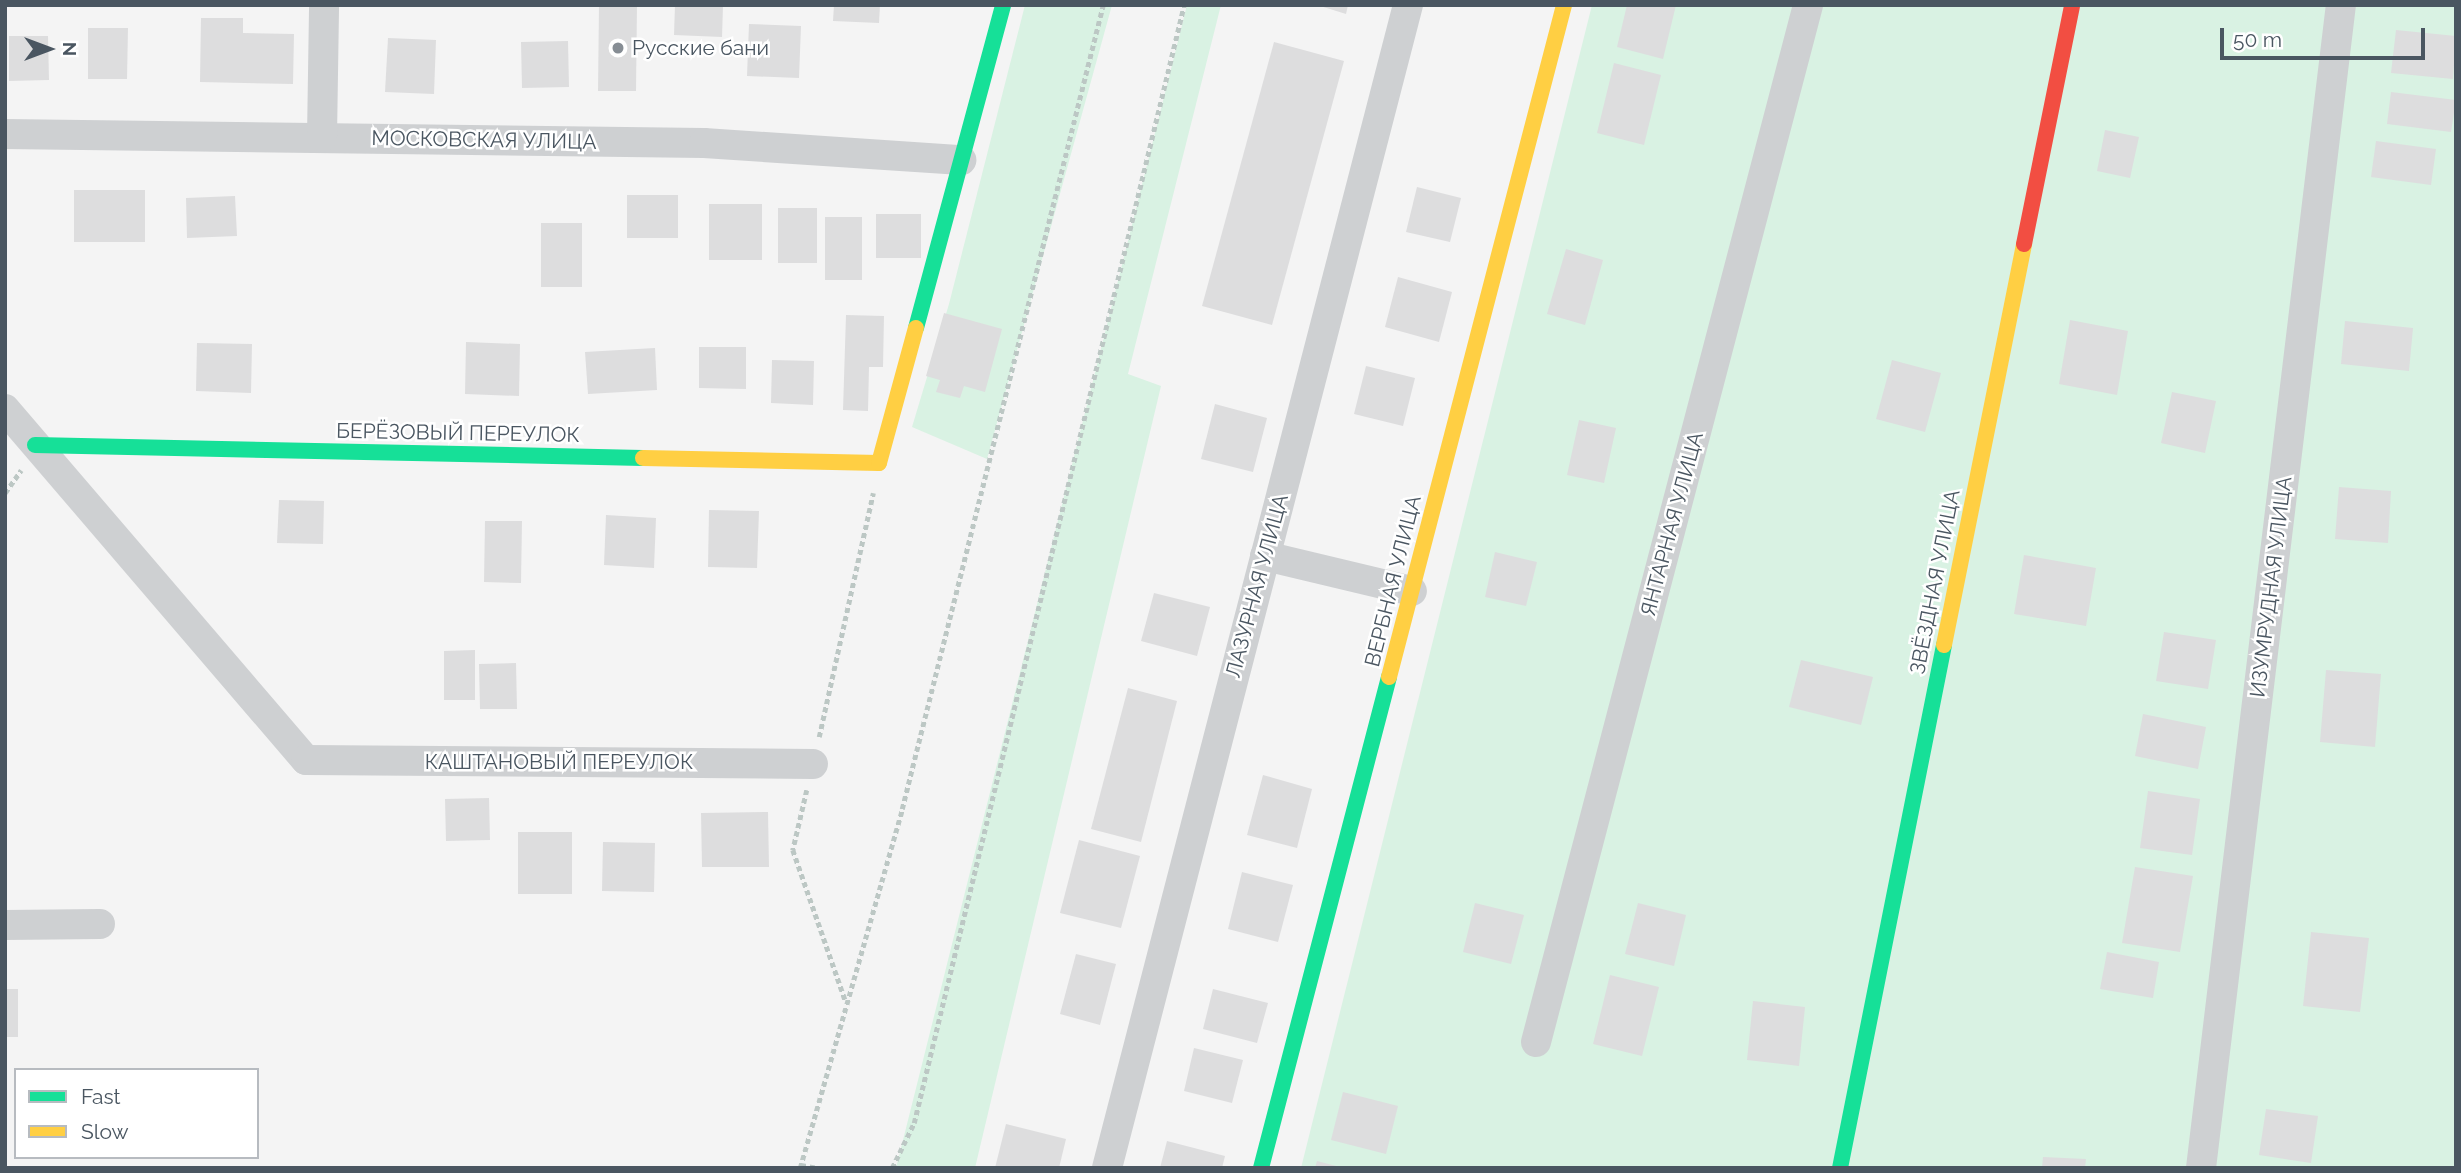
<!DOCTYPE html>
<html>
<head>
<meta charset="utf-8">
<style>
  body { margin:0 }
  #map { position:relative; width:2461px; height:1173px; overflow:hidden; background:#f4f4f4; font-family:Raleway,sans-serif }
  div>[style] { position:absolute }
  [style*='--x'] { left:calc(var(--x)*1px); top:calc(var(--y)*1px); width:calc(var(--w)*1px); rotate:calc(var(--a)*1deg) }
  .green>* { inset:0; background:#d9f2e3 }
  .building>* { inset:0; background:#ddddde }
  .path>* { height:4.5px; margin-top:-2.25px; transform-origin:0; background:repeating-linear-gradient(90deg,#bcc7c4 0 5px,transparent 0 8.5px) }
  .street>* { height:30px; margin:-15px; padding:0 15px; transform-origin:15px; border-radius:15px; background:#ced0d2 }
  .fast>* { height:16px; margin:-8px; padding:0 8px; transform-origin:8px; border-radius:8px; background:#16e098 }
  .slow>* { height:16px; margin:-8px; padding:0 8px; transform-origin:8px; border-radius:8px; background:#ffcf43 }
  .jam>* { height:16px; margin:-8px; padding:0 8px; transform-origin:8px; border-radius:8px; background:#f24e42 }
  .dots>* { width:19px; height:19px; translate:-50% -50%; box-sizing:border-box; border:4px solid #fff; border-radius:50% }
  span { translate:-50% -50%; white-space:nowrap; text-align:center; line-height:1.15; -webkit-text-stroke:5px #fff; paint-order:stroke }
  .poi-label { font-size:21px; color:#4a5661 }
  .left { translate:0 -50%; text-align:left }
  .street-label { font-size:21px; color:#4a5661 }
  .frame { position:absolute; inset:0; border:7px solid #4a5661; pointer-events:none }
  .legend { position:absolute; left:14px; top:1068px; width:245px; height:91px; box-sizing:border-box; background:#fff; border:2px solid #b7bbc0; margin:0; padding:9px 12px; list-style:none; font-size:21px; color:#4a5661 }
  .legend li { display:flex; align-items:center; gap:14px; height:35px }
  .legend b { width:35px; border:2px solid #b7bbc0 }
  .north { position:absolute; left:14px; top:14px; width:70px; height:70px; -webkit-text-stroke:5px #fff; paint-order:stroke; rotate:90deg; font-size:19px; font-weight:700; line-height:28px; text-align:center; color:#4a5661 }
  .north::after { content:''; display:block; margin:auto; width:24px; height:32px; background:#4a5661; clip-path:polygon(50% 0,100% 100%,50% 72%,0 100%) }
  .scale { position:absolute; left:2220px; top:28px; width:205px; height:32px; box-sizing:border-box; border:4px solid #4a5661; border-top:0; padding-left:9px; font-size:21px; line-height:24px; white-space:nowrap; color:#4a5661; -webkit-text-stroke:5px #fff; paint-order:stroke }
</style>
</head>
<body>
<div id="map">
  <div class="green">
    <i style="clip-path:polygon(1025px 5px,1112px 5px,987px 459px,912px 427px,949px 304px)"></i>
    <i style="clip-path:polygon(1187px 5px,1221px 5px,1128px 374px,1161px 386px,975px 1168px,896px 1168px)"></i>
    <i style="clip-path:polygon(1592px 5px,2456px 5px,2456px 1168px,1301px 1168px)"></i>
  </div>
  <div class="building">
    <i style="clip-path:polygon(599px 5px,637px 5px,636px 91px,598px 91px)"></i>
    <i style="clip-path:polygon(675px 5px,723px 5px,722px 37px,674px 35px)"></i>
    <i style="clip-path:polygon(834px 5px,880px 5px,879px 23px,833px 21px)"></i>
    <i style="clip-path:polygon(1317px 5px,1348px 5px,1346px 14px)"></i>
    <i style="clip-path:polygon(1627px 5px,1676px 5px,1663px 59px,1617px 47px)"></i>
    <i style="clip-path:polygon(201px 18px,243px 18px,243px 33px,294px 34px,293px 84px,200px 82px)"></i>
    <i style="clip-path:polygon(749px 24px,801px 26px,799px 78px,747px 76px)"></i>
    <i style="clip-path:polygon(88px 28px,128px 28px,127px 79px,88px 79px)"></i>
    <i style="clip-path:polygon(2396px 30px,2456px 36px,2453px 79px,2391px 73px)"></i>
    <i style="clip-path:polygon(9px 36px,48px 36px,49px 80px,9px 81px)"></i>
    <i style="clip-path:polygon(388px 38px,436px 40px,434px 94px,385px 92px)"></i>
    <i style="clip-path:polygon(568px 41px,569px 87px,522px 88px,521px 42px)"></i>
    <i style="clip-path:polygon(1274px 42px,1344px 61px,1272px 325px,1202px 306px)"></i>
    <i style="clip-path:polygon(1614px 63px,1661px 75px,1644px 145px,1597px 133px)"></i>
    <i style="clip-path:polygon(2391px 92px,2456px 100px,2451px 132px,2387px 124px)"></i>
    <i style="clip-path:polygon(2105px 130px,2139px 137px,2130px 178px,2097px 171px)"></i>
    <i style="clip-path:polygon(2376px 141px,2436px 149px,2431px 185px,2371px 177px)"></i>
    <i style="clip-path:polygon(1417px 187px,1461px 198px,1450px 242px,1406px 232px)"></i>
    <i style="clip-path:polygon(74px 190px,145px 190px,145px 242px,74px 242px)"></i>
    <i style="clip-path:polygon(627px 195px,678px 195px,678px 238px,627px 238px)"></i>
    <i style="clip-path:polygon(235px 196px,237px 236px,187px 238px,186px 198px)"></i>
    <i style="clip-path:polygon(709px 204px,762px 204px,762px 260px,709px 260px)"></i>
    <i style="clip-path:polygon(778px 208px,817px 208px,817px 263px,778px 263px)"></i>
    <i style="clip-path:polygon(876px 214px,921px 214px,921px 258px,876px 258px)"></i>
    <i style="clip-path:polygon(825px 217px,862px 217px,862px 280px,825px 280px)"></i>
    <i style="clip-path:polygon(541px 223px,582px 223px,582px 287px,541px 287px)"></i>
    <i style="clip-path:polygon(1566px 249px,1603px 260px,1585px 325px,1547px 314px)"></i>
    <i style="clip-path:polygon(1398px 277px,1452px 292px,1439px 342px,1385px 327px)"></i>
    <i style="clip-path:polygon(944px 313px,1002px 329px,985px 392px,964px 386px,960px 398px,936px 392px,940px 380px,926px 376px)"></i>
    <i style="clip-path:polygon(846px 315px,884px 316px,883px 367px,869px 367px,868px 411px,843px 410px)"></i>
    <i style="clip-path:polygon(2070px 320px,2128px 331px,2117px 395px,2059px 384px)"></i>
    <i style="clip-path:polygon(2345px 321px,2413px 328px,2409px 371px,2341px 364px)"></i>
    <i style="clip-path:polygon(466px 342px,520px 344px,519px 396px,465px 394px)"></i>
    <i style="clip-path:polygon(197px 343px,252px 344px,251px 393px,196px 391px)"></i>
    <i style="clip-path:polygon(699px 347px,746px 347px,746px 389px,699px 388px)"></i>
    <i style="clip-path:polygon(655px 348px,657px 390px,588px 394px,585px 352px)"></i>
    <i style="clip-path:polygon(772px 360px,814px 361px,813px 405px,771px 403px)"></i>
    <i style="clip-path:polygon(1892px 360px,1941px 373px,1925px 432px,1876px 419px)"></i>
    <i style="clip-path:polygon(1366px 366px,1415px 378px,1403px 426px,1354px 414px)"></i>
    <i style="clip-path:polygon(2172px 392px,2216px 401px,2205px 453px,2161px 443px)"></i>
    <i style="clip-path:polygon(1215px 404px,1267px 418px,1253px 472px,1201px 459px)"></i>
    <i style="clip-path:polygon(1579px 420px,1616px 428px,1604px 483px,1567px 475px)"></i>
    <i style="clip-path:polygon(2339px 487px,2391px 491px,2388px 543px,2335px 539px)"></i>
    <i style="clip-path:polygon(279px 500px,324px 501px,323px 544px,277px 543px)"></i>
    <i style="clip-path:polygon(709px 510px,759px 511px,757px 568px,708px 567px)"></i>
    <i style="clip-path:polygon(606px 515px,656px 518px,654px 568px,604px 565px)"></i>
    <i style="clip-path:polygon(485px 521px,522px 521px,521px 583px,484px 582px)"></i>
    <i style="clip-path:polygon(1495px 552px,1537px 562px,1526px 606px,1485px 597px)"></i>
    <i style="clip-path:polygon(2024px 555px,2096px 568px,2086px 626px,2014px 614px)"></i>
    <i style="clip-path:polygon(1154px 593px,1210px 607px,1197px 656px,1141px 641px)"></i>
    <i style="clip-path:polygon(2164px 632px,2216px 640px,2208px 689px,2156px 681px)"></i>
    <i style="clip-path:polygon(475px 650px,475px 700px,444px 700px,444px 651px)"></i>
    <i style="clip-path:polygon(1801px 660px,1873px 677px,1861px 725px,1789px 707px)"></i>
    <i style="clip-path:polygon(516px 663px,517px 709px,480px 709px,479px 664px)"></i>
    <i style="clip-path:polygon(2326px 670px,2381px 674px,2375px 747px,2320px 742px)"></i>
    <i style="clip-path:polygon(1128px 688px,1177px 701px,1141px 842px,1091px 829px)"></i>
    <i style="clip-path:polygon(2143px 714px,2206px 727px,2198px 769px,2135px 756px)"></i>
    <i style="clip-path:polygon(1263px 775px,1312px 789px,1297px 848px,1247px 835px)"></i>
    <i style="clip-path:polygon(2148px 791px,2200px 799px,2192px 855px,2140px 848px)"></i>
    <i style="clip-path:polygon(489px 798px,490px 840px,446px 841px,445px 799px)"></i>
    <i style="clip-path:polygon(768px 812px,769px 867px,702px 867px,701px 813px)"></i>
    <i style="clip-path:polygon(518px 832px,572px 832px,572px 894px,518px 894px)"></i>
    <i style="clip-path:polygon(1079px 840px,1140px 856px,1121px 928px,1060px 913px)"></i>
    <i style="clip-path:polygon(603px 842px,655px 843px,654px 892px,602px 891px)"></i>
    <i style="clip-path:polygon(2135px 867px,2193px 876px,2180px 952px,2122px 943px)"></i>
    <i style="clip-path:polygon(1242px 872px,1293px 885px,1278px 942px,1228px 929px)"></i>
    <i style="clip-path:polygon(1475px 903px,1524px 915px,1511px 964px,1463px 952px)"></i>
    <i style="clip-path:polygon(1638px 903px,1686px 915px,1674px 966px,1625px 954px)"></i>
    <i style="clip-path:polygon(2311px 932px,2369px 938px,2360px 1012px,2303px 1006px)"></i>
    <i style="clip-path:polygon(2107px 952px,2159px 962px,2153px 998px,2100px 989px)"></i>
    <i style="clip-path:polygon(1076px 954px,1116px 964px,1100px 1025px,1060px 1014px)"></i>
    <i style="clip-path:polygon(1610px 975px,1659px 987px,1642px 1056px,1593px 1044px)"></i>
    <i style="clip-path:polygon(5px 989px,18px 989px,18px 1037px,5px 1037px)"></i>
    <i style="clip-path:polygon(1213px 989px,1268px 1003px,1257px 1043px,1203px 1029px)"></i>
    <i style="clip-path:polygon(1753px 1001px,1805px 1007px,1799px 1066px,1747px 1060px)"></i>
    <i style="clip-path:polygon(1194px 1048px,1243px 1060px,1232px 1103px,1184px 1091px)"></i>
    <i style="clip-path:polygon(1343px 1092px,1398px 1106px,1386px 1154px,1331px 1140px)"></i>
    <i style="clip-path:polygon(2266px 1109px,2318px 1116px,2311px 1163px,2259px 1155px)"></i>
    <i style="clip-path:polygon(1006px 1124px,1066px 1139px,1059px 1168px,995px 1168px)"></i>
    <i style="clip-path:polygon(1167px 1141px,1225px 1156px,1222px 1168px,1160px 1168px)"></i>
    <i style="clip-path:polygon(2043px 1157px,2086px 1159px,2085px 1168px,2042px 1168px)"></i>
    <i style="clip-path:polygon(1317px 1161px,1340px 1167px,1340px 1168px,1315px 1168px)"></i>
  </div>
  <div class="path">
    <i style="--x:5;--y:493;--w:28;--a:-55"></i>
    <i style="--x:819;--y:737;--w:250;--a:-77.5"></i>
    <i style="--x:807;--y:790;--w:62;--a:103.1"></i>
    <i style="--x:793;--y:850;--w:161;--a:70.8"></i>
    <i style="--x:801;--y:1165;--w:17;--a:10"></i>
    <i style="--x:800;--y:1168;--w:373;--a:-74.1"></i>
    <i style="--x:902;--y:809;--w:829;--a:-75.96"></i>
    <i style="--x:892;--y:1168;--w:50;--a:-63.9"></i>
    <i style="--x:914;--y:1123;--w:1150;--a:-76.42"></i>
  </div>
  <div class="street">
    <i style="--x:5;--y:134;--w:699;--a:0.74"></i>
    <i style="--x:704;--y:143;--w:258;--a:3.8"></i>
    <i style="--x:322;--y:137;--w:132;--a:-89.1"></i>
    <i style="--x:5;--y:409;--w:462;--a:49.4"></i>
    <i style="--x:306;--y:760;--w:507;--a:0.45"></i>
    <i style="--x:1265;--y:556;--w:151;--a:13.4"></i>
    <i style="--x:5;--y:925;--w:95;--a:-0.6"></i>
    <i style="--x:1536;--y:1042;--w:1072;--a:-75.3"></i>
    <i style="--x:1107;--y:1168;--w:1201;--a:-75.49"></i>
    <i style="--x:2201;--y:1168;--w:1171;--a:-83.14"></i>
  </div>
  <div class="fast">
    <i style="--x:916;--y:328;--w:335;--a:-74.9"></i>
    <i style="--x:35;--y:445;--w:608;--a:1.22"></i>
    <i style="--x:1261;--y:1168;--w:507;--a:-75.39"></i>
    <i style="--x:1840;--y:1168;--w:533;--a:-78.75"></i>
  </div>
  <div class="slow">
    <i style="--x:643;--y:458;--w:236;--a:1.2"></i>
    <i style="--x:879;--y:463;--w:140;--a:-74.7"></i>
    <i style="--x:1944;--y:645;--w:409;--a:-78.7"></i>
    <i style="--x:1389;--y:677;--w:694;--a:-75.4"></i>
  </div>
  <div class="jam">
    <i style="--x:2024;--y:244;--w:244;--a:-78.6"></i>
  </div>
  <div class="dots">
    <i style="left:618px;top:48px;background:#868d94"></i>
  </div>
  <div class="poi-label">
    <span class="left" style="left:632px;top:48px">Русские бани</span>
  </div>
  <div class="street-label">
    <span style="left:484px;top:140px;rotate:1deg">МОСКОВСКАЯ УЛИЦА</span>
    <span style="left:458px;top:433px;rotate:1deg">БЕРЁЗОВЫЙ ПЕРЕУЛОК</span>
    <span style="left:1672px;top:524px;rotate:-75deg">ЯНТАРНАЯ УЛИЦА</span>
    <span style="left:1393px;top:581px;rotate:-76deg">ВЕРБНАЯ УЛИЦА</span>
    <span style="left:1935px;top:582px;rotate:-79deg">ЗВЁЗДНАЯ УЛИЦА</span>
    <span style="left:1257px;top:586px;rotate:-75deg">ЛАЗУРНАЯ УЛИЦА</span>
    <span style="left:2271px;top:587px;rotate:-83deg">ИЗУМРУДНАЯ УЛИЦА</span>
    <span style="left:559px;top:762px">КАШТАНОВЫЙ ПЕРЕУЛОК</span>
  </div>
  <div class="frame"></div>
  <ul class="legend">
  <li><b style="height:9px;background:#16e098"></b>Fast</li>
  <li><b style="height:9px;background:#ffcf43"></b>Slow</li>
  </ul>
  <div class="north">N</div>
  <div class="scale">50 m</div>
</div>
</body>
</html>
